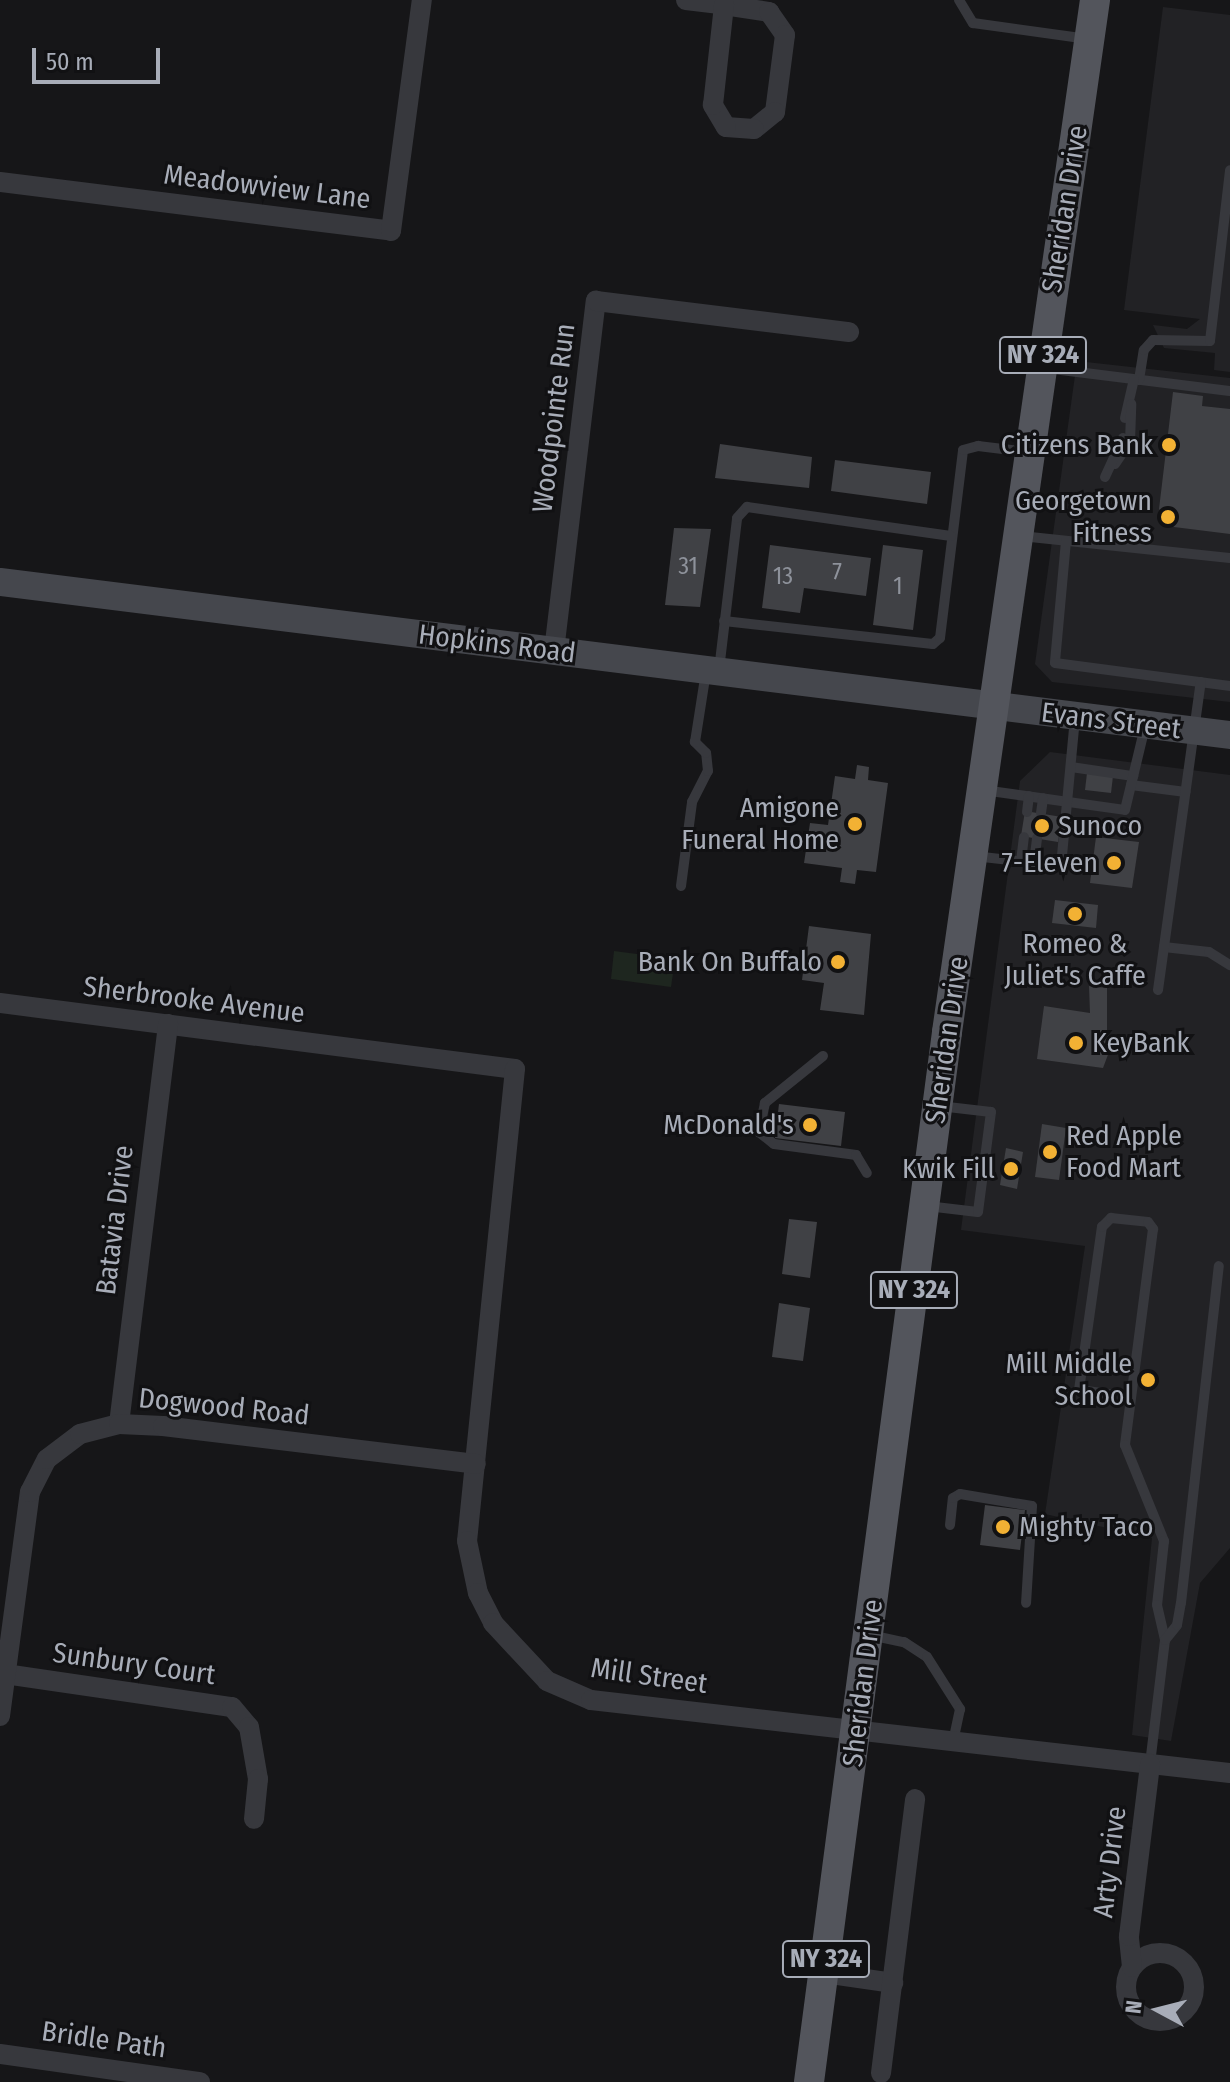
<!DOCTYPE html>
<html>
<head>
<meta charset="utf-8">
<style>
  body { margin:0 }
  #map { position:relative; width:1230px; height:2082px; overflow:hidden; background:#161618; font-family:"Fira Sans Condensed",sans-serif }
  div>[style] { position:absolute }
  [style*='--x'] { left:calc(var(--x)*1px); top:calc(var(--y)*1px); width:calc(var(--w)*1px); rotate:calc(var(--a)*1deg) }
  .built>* { inset:0; background:#222225 }
  .green>* { inset:0; background:#1e261f }
  .building>* { inset:0; background:#404145 }
  .lane>* { height:10px; margin:-5px; padding:0 5px; transform-origin:5px; border-radius:5px; background:#37383d }
  .street>* { height:20px; margin:-10px; padding:0 10px; transform-origin:10px; border-radius:10px; background:#37383d }
  .street>.ring { margin:-10px; padding:0; box-sizing:content-box; background:none; border:20px solid #37383d; border-radius:50% }
  .secondary>* { height:28px; margin:-14px; padding:0 14px; transform-origin:14px; border-radius:14px; background:#45474d }
  .primary>* { height:30px; margin:-15px; padding:0 15px; transform-origin:15px; border-radius:15px; background:#53555c }
  .dots>* { width:22px; height:22px; translate:-50% -50%; box-sizing:border-box; border:4px solid #111113; border-radius:50% }
  span { translate:-50% -50%; white-space:nowrap; text-align:center; line-height:1.15; -webkit-text-stroke:6px #111113; paint-order:stroke }
  .number-label { font-size:24px; color:#8e929b }
  .number-label span { -webkit-text-stroke-width:0 }
  .shield-label span { padding:2px 6px; background:#111113; border:2px solid; border-radius:6px; -webkit-text-stroke-width:0 }
  .shield-label { font-size:26px; color:#a8adb8; font-weight:700 }
  .street-label { font-size:28px; color:#a8adb8 }
  .poi-label { font-size:28px; color:#a8adb8 }
  .right { translate:-100% -50%; text-align:right }
  .left { translate:0 -50%; text-align:left }
  .north { position:absolute; left:1118px; top:1970px; width:80px; height:80px; -webkit-text-stroke:6px #111113; paint-order:stroke; rotate:277deg; font-size:22px; font-weight:700; line-height:32px; text-align:center; color:#a8adb8 }
  .north::after { content:''; display:block; margin:auto; width:28px; height:36px; background:#a8adb8; clip-path:polygon(50% 0,100% 100%,50% 72%,0 100%) }
  .scale { position:absolute; left:32px; top:48px; width:128px; height:36px; box-sizing:border-box; border:4px solid #a8adb8; border-top:0; padding-left:10px; font-size:24px; line-height:28px; white-space:nowrap; color:#a8adb8; -webkit-text-stroke:6px #111113; paint-order:stroke }
</style>
</head>
<body>
<div id="map">
  <div class="built">
    <i style="clip-path:polygon(1163px 7px,1230px 15px,1230px 372px,1214px 370px,1215px 353px,1164px 348px,1153px 325px,1187px 329px,1200px 319px,1124px 310px)"></i>
    <i style="clip-path:polygon(1077px 361px,1230px 378px,1230px 702px,1052px 682px,1035px 664px)"></i>
    <i style="clip-path:polygon(1050px 752px,1230px 775px,1230px 1548px,1200px 1583px,1171px 1741px,1132px 1735px,1152px 1538px,1045px 1514px,1085px 1246px,961px 1230px,1020px 781px)"></i>
  </div>
  <div class="green">
    <i style="clip-path:polygon(614px 951px,675px 959px,671px 987px,611px 979px)"></i>
  </div>
  <div class="building">
    <i style="clip-path:polygon(1173px 392px,1203px 396px,1202px 406px,1230px 409px,1230px 534px,1174px 527px,1159px 509px)"></i>
    <i style="clip-path:polygon(720px 444px,812px 457px,809px 488px,715px 478px)"></i>
    <i style="clip-path:polygon(835px 460px,931px 472px,927px 504px,831px 491px)"></i>
    <i style="clip-path:polygon(674px 528px,711px 529px,700px 607px,665px 605px)"></i>
    <i style="clip-path:polygon(770px 545px,871px 558px,866px 596px,804px 588px,800px 613px,762px 608px)"></i>
    <i style="clip-path:polygon(883px 545px,923px 550px,913px 630px,873px 625px)"></i>
    <i style="clip-path:polygon(857px 765px,869px 767px,868px 780px,888px 783px,876px 872px,857px 870px,855px 884px,840px 882px,842px 868px,804px 863px,810px 823px,828px 825px,835px 776px,855px 779px)"></i>
    <i style="clip-path:polygon(1087px 773px,1113px 776px,1111px 793px,1085px 790px)"></i>
    <i style="clip-path:polygon(1025px 811px,1062px 817px,1058px 842px,1021px 836px)"></i>
    <i style="clip-path:polygon(1096px 837px,1139px 842px,1132px 888px,1090px 883px)"></i>
    <i style="clip-path:polygon(1055px 900px,1098px 905px,1096px 928px,1052px 923px)"></i>
    <i style="clip-path:polygon(809px 926px,871px 934px,864px 1015px,820px 1010px,824px 983px,802px 980px)"></i>
    <i style="clip-path:polygon(1089px 986px,1107px 988px,1107px 1035px,1115px 1036px,1103px 1068px,1037px 1059px,1044px 1006px,1090px 1013px)"></i>
    <i style="clip-path:polygon(779px 1104px,845px 1112px,841px 1146px,775px 1138px)"></i>
    <i style="clip-path:polygon(1042px 1124px,1066px 1128px,1059px 1180px,1035px 1177px)"></i>
    <i style="clip-path:polygon(1006px 1148px,1023px 1152px,1017px 1189px,1000px 1185px)"></i>
    <i style="clip-path:polygon(789px 1219px,817px 1222px,810px 1278px,782px 1274px)"></i>
    <i style="clip-path:polygon(779px 1303px,810px 1308px,803px 1361px,772px 1357px)"></i>
    <i style="clip-path:polygon(985px 1505px,1025px 1510px,1020px 1550px,980px 1545px)"></i>
  </div>
  <div class="lane">
    <i style="--x:959;--y:0;--w:27;--a:59"></i>
    <i style="--x:973;--y:23;--w:116;--a:7.9"></i>
    <i style="--x:1045;--y:368;--w:186;--a:7.1"></i>
    <i style="--x:1139;--y:380;--w:30;--a:-81"></i>
    <i style="--x:1144;--y:350;--w:13;--a:-48"></i>
    <i style="--x:1153;--y:340;--w:57;--a:1"></i>
    <i style="--x:1210;--y:341;--w:172;--a:-83.3"></i>
    <i style="--x:1125;--y:418;--w:39;--a:-77"></i>
    <i style="--x:1115;--y:464;--w:27;--a:-56"></i>
    <i style="--x:1130;--y:442;--w:38;--a:-88"></i>
    <i style="--x:1105;--y:477;--w:43;--a:-65.2"></i>
    <i style="--x:1021;--y:536;--w:210;--a:6"></i>
    <i style="--x:1066;--y:541;--w:122;--a:95.2"></i>
    <i style="--x:1055;--y:663;--w:177;--a:7.5"></i>
    <i style="--x:724;--y:621;--w:210;--a:6.3"></i>
    <i style="--x:933;--y:644;--w:9;--a:-41"></i>
    <i style="--x:940;--y:638;--w:189;--a:-83"></i>
    <i style="--x:963;--y:450;--w:16;--a:-15"></i>
    <i style="--x:978;--y:446;--w:49;--a:7"></i>
    <i style="--x:719;--y:670;--w:153;--a:-83.2"></i>
    <i style="--x:737;--y:518;--w:15;--a:-48"></i>
    <i style="--x:747;--y:507;--w:206;--a:8.1"></i>
    <i style="--x:1071;--y:767;--w:63;--a:8.3"></i>
    <i style="--x:1131;--y:785;--w:55;--a:7.3"></i>
    <i style="--x:983;--y:790;--w:143;--a:8"></i>
    <i style="--x:1125;--y:810;--w:85;--a:-76.5"></i>
    <i style="--x:1027;--y:812;--w:16;--a:-83"></i>
    <i style="--x:1041;--y:813;--w:15;--a:-82"></i>
    <i style="--x:974;--y:856;--w:88;--a:6.6"></i>
    <i style="--x:1061;--y:866;--w:149;--a:-84.6"></i>
    <i style="--x:1021;--y:861;--w:24;--a:-83"></i>
    <i style="--x:1034;--y:863;--w:25;--a:-83"></i>
    <i style="--x:681;--y:886;--w:85;--a:-82.5"></i>
    <i style="--x:692;--y:802;--w:35;--a:-63"></i>
    <i style="--x:708;--y:771;--w:18;--a:-96"></i>
    <i style="--x:706;--y:753;--w:16;--a:-135"></i>
    <i style="--x:695;--y:742;--w:71;--a:-81.1"></i>
    <i style="--x:1164;--y:947;--w:45;--a:6.3"></i>
    <i style="--x:1209;--y:952;--w:25;--a:32"></i>
    <i style="--x:1158;--y:990;--w:311;--a:-82.1"></i>
    <i style="--x:823;--y:1056;--w:75;--a:141"></i>
    <i style="--x:765;--y:1103;--w:30;--a:102"></i>
    <i style="--x:759;--y:1132;--w:19;--a:39"></i>
    <i style="--x:774;--y:1144;--w:83;--a:7.6"></i>
    <i style="--x:856;--y:1155;--w:21;--a:59"></i>
    <i style="--x:927;--y:1206;--w:51;--a:6.7"></i>
    <i style="--x:978;--y:1212;--w:101;--a:-82.6"></i>
    <i style="--x:991;--y:1112;--w:52;--a:-173.4"></i>
    <i style="--x:1131;--y:1397;--w:52;--a:-172.3"></i>
    <i style="--x:1079;--y:1390;--w:165;--a:-82"></i>
    <i style="--x:1102;--y:1227;--w:13;--a:-45"></i>
    <i style="--x:1111;--y:1218;--w:37;--a:6"></i>
    <i style="--x:1148;--y:1222;--w:9;--a:54"></i>
    <i style="--x:1153;--y:1229;--w:218;--a:97.4"></i>
    <i style="--x:1125;--y:1445;--w:104;--a:67.9"></i>
    <i style="--x:1164;--y:1541;--w:64;--a:96.2"></i>
    <i style="--x:1157;--y:1605;--w:36;--a:77"></i>
    <i style="--x:1165;--y:1640;--w:125;--a:96.9"></i>
    <i style="--x:950;--y:1525;--w:27;--a:-84"></i>
    <i style="--x:953;--y:1498;--w:8;--a:-30"></i>
    <i style="--x:960;--y:1494;--w:73;--a:9.5"></i>
    <i style="--x:1032;--y:1506;--w:97;--a:93.5"></i>
    <i style="--x:870;--y:1635;--w:35;--a:12"></i>
    <i style="--x:904;--y:1642;--w:27;--a:33"></i>
    <i style="--x:927;--y:1657;--w:62;--a:57.6"></i>
    <i style="--x:960;--y:1709;--w:33;--a:102"></i>
    <i style="--x:1165;--y:1640;--w:19;--a:-51"></i>
    <i style="--x:1177;--y:1625;--w:22;--a:-80"></i>
    <i style="--x:1181;--y:1603;--w:339;--a:-83.6"></i>
  </div>
  <div class="street">
    <i style="--x:686;--y:0;--w:38;--a:7"></i>
    <i style="--x:724;--y:5;--w:46;--a:8.8"></i>
    <i style="--x:769;--y:12;--w:28;--a:55"></i>
    <i style="--x:785;--y:35;--w:78;--a:97.4"></i>
    <i style="--x:775;--y:112;--w:27;--a:141"></i>
    <i style="--x:754;--y:129;--w:28;--a:-176"></i>
    <i style="--x:726;--y:127;--w:26;--a:-121"></i>
    <i style="--x:713;--y:105;--w:101;--a:-83.7"></i>
    <i style="--x:0;--y:182;--w:394;--a:7.1"></i>
    <i style="--x:391;--y:231;--w:233;--a:-82.4"></i>
    <i style="--x:554;--y:651;--w:353;--a:-83.2"></i>
    <i style="--x:596;--y:301;--w:255;--a:7"></i>
    <i style="--x:0;--y:1003;--w:519;--a:7.3"></i>
    <i style="--x:515;--y:1069;--w:474;--a:95.8"></i>
    <i style="--x:467;--y:1541;--w:53;--a:78.1"></i>
    <i style="--x:478;--y:1593;--w:34;--a:63"></i>
    <i style="--x:493;--y:1623;--w:79;--a:47"></i>
    <i style="--x:547;--y:1681;--w:48;--a:23.4"></i>
    <i style="--x:591;--y:1700;--w:643;--a:6.52"></i>
    <i style="--x:119;--y:1424;--w:403;--a:-83"></i>
    <i style="--x:5;--y:1674;--w:229;--a:8.3"></i>
    <i style="--x:232;--y:1707;--w:26;--a:50"></i>
    <i style="--x:249;--y:1727;--w:53;--a:80.2"></i>
    <i style="--x:258;--y:1779;--w:40;--a:95.7"></i>
    <i style="--x:0;--y:1716;--w:226;--a:-82.4"></i>
    <i style="--x:30;--y:1492;--w:37;--a:-63"></i>
    <i style="--x:47;--y:1459;--w:41;--a:-37.1"></i>
    <i style="--x:80;--y:1434;--w:40;--a:-14.4"></i>
    <i style="--x:119;--y:1424;--w:44;--a:2.6"></i>
    <i style="--x:163;--y:1426;--w:315;--a:6.9"></i>
    <i class="ring" style="left:1126px;top:1953px;width:48px;height:48px"></i>
    <i style="--x:1132;--y:1967;--w:31;--a:-96"></i>
    <i style="--x:1129;--y:1936;--w:173;--a:-83"></i>
    <i style="--x:824;--y:1973;--w:70;--a:8.2"></i>
    <i style="--x:0;--y:2054;--w:202;--a:8"></i>
    <i style="--x:881;--y:2073;--w:276;--a:-82.9"></i>
  </div>
  <div class="secondary">
    <i style="--x:0;--y:582;--w:1239;--a:7.09"></i>
  </div>
  <div class="primary">
    <i style="--x:809;--y:2082;--w:1059;--a:-82.51"></i>
    <i style="--x:947;--y:1032;--w:1043;--a:-81.84"></i>
  </div>
  <div class="dots">
    <i style="left:1169px;top:445px;background:#f2b134"></i>
    <i style="left:1168px;top:517px;background:#f2b134"></i>
    <i style="left:855px;top:824px;background:#f2b134"></i>
    <i style="left:1042px;top:826px;background:#f2b134"></i>
    <i style="left:1114px;top:863px;background:#f2b134"></i>
    <i style="left:1075px;top:914px;background:#f2b134"></i>
    <i style="left:838px;top:962px;background:#f2b134"></i>
    <i style="left:1076px;top:1043px;background:#f2b134"></i>
    <i style="left:810px;top:1125px;background:#f2b134"></i>
    <i style="left:1050px;top:1152px;background:#f2b134"></i>
    <i style="left:1011px;top:1169px;background:#f2b134"></i>
    <i style="left:1148px;top:1380px;background:#f2b134"></i>
    <i style="left:1003px;top:1527px;background:#f2b134"></i>
  </div>
  <div class="number-label">
    <span style="left:688px;top:567px">31</span>
    <span style="left:837px;top:573px">7</span>
    <span style="left:783px;top:577px">13</span>
    <span style="left:898px;top:587px">1</span>
  </div>
  <div class="shield-label">
    <span style="left:1043px;top:355px">NY 324</span>
    <span style="left:914px;top:1290px">NY 324</span>
    <span style="left:826px;top:1959px">NY 324</span>
  </div>
  <div class="street-label">
    <span style="left:267px;top:187px;rotate:7deg">Meadowview Lane</span>
    <span style="left:1065px;top:209px;rotate:-81deg">Sheridan Drive</span>
    <span style="left:554px;top:418px;rotate:-83deg">Woodpointe Run</span>
    <span style="left:497px;top:644px;rotate:7deg">Hopkins Road</span>
    <span style="left:1111px;top:721px;rotate:7deg">Evans Street</span>
    <span style="left:194px;top:1000px;rotate:7deg">Sherbrooke Avenue</span>
    <span style="left:947px;top:1040px;rotate:-82deg">Sheridan Drive</span>
    <span style="left:115px;top:1220px;rotate:-83deg">Batavia Drive</span>
    <span style="left:224px;top:1407px;rotate:6deg">Dogwood Road</span>
    <span style="left:134px;top:1664px;rotate:8deg">Sunbury Court</span>
    <span style="left:649px;top:1676px;rotate:8deg">Mill Street</span>
    <span style="left:863px;top:1683px;rotate:-83deg">Sheridan Drive</span>
    <span style="left:1110px;top:1862px;rotate:-83deg">Arty Drive</span>
    <span style="left:104px;top:2040px;rotate:8deg">Bridle Path</span>
  </div>
  <div class="poi-label">
    <span class="right" style="left:1153px;top:445px">Citizens Bank</span>
    <span class="right" style="left:1152px;top:517px">Georgetown<br>Fitness</span>
    <span class="right" style="left:839px;top:824px">Amigone<br>Funeral Home</span>
    <span class="left" style="left:1058px;top:826px">Sunoco</span>
    <span class="right" style="left:1098px;top:863px">7-Eleven</span>
    <span style="left:1075px;top:960px">Romeo &amp;<br>Juliet's Caffe</span>
    <span class="right" style="left:822px;top:962px">Bank On Buffalo</span>
    <span class="left" style="left:1092px;top:1043px">KeyBank</span>
    <span class="right" style="left:794px;top:1125px">McDonald's</span>
    <span class="left" style="left:1066px;top:1152px">Red Apple<br>Food Mart</span>
    <span class="right" style="left:995px;top:1169px">Kwik Fill</span>
    <span class="right" style="left:1132px;top:1380px">Mill Middle<br>School</span>
    <span class="left" style="left:1019px;top:1527px">Mighty Taco</span>
  </div>
  <div class="north">N</div>
  <div class="scale">50 m</div>
</div>
</body>
</html>
